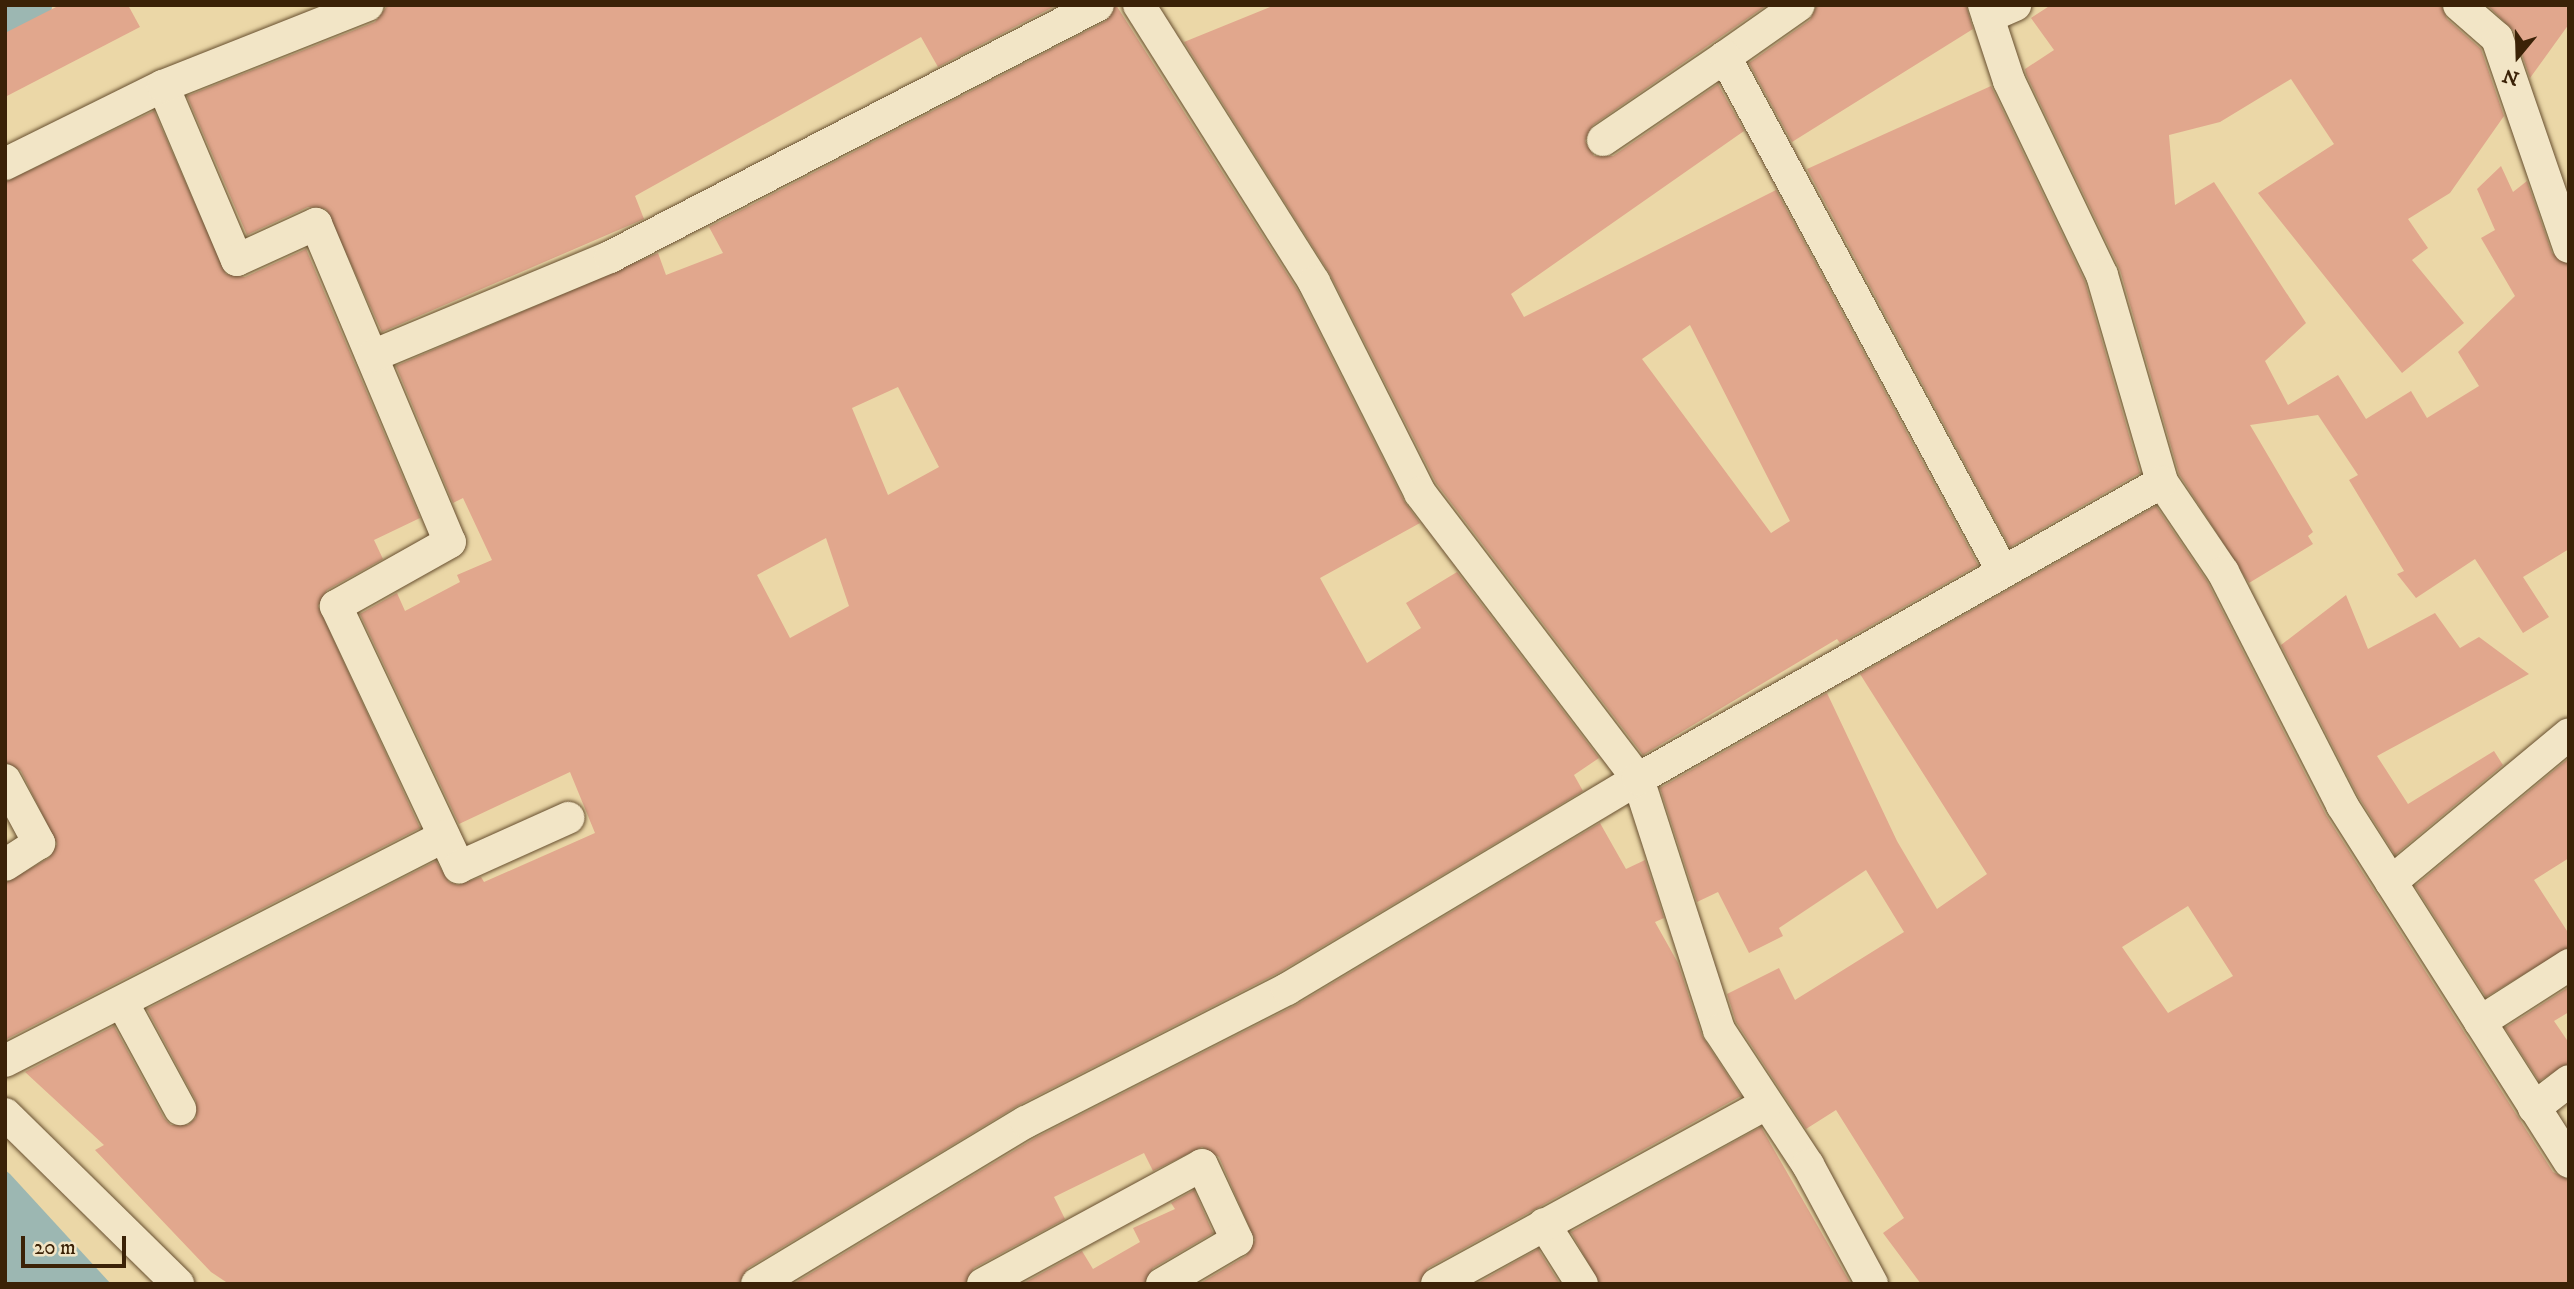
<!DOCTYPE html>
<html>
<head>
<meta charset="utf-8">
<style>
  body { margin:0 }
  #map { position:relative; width:2574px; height:1289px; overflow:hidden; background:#ebd7a7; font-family:"IM FELL DW Pica",serif }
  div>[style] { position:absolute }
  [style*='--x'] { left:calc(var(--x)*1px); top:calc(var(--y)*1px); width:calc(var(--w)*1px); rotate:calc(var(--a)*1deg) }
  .water>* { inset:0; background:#9cb7b2 }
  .river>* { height:63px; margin:-31.5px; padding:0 31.5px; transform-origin:31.5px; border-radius:31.5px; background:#9cb7b2 }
  .building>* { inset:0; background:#e1a78d }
  .roads { filter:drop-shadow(0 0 2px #674f2f) drop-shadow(0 0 2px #674f2f) }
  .street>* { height:32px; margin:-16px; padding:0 16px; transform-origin:16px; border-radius:16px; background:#f2e5c6 }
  span { translate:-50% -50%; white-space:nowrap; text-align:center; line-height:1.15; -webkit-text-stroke:5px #f2e5c6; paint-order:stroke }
  .frame { position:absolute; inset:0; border:7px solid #3b2207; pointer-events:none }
  .north { position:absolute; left:2483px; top:21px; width:70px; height:70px; -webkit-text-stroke:5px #f2e5c6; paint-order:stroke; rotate:199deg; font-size:19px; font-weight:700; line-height:28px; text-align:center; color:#3b2207 }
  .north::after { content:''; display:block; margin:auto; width:24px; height:32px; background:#3b2207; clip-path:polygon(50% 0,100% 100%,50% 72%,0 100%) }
  .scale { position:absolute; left:21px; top:1236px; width:105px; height:32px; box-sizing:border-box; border:4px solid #3b2207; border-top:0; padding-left:9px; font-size:21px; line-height:24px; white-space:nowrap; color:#3b2207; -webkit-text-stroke:5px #f2e5c6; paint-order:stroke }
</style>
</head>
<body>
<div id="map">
  <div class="water">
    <i style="clip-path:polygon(5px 1170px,10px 1174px,111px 1284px,5px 1284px)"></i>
  </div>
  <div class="river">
    <i style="--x:5;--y:13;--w:17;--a:-28"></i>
  </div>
  <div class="building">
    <i style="clip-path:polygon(60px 5px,128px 5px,140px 27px,5px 97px,5px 33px)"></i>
    <i style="clip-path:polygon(388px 5px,1057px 5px,938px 67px,921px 37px,635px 196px,644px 219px,382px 332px,326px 209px,308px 207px,247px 235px,187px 96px,375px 22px)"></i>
    <i style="clip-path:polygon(evenodd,1116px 5px,1298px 291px,1404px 501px,1420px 523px,1320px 578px,1367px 663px,1421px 628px,1406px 603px,1457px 572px,1599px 758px,1574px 775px,1583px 791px,1278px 973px,1017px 1106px,748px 1268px,739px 1284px,229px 1284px,211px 1272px,95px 1150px,104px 1145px,25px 1072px,114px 1026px,164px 1118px,171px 1125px,188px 1125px,196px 1118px,196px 1101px,147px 1009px,436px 861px,449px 882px,458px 885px,481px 877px,484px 882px,595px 833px,570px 772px,459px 824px,360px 614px,397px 593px,405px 611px,460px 582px,457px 575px,492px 560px,463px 498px,453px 503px,396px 366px,658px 253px,666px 275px,723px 253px,709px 227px,1106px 21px,1116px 5px,898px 387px,939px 467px,888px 495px,852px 408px,898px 387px,1116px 5px,826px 538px,849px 606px,790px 638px,757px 575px,826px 538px)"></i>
    <i style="clip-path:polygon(evenodd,1275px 5px,1767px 5px,1593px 125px,1585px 141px,1594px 156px,1613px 156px,1718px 84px,1744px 131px,1511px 294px,1524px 317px,1776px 190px,1978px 565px,1840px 643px,1837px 639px,1643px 755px,1436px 483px,1330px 274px,1184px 42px,1275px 5px,1690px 325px,1790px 521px,1771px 533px,1642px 359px,1690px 325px)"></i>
    <i style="clip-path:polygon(1817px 5px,1966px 5px,1973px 29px,1792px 142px,1749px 63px,1810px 20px)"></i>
    <i style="clip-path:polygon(2051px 5px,2441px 5px,2447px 19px,2481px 49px,2504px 116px,2450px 193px,2408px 219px,2428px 248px,2412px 260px,2464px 323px,2402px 373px,2258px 193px,2334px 144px,2291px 79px,2220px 122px,2169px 135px,2175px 205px,2214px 182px,2306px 323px,2265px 361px,2288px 405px,2338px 375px,2366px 419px,2411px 391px,2427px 418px,2479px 386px,2458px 352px,2515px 296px,2481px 238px,2495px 230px,2477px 189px,2501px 166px,2513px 192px,2527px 181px,2552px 253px,2569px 265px,2569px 549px,2523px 577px,2549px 617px,2523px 633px,2475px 559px,2416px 598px,2397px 574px,2404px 571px,2349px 480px,2358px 475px,2318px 415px,2250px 425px,2313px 532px,2308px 536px,2313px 544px,2249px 583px,2179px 474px,2120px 270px,2026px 74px,2025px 69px,2054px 50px,2031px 18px)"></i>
    <i style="clip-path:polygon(2487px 5px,2569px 5px,2569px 24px,2530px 78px,2514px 31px)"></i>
    <i style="clip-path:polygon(1991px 86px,2085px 282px,2140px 473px,2010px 547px,1807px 169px)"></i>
    <i style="clip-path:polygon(154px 111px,226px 274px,245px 277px,306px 249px,420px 518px,374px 540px,383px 559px,327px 590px,318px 606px,420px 828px,5px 1040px,5px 883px,49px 858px,57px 844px,21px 771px,5px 762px,5px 182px)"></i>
    <i style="clip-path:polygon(evenodd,2156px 506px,2207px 581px,2326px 815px,2553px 1172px,2569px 1180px,2569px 1284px,1921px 1284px,1883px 1233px,1904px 1218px,1836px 1110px,1806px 1129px,1736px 1022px,1727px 994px,1779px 968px,1795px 1000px,1904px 932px,1866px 870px,1779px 928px,1783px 936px,1749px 953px,1718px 892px,1697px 902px,1660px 788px,1827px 693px,1897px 841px,1937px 909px,1987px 874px,1860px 674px,2156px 506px,2188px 906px,2233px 976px,2168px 1013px,2122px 947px,2188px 906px)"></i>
    <i style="clip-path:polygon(2346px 595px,2368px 649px,2435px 613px,2460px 648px,2479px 637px,2529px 674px,2377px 756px,2408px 804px,2494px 751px,2503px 765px,2395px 855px,2358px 796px,2281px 645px)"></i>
    <i style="clip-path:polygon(2569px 758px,2569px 858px,2534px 880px,2569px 934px,2569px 947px,2486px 997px,2415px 886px)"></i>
    <i style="clip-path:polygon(1600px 823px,1626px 869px,1645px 860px,1664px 918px,1655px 922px,1678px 963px,1702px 1036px,1741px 1096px,1428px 1268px,1419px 1284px,1199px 1284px,1246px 1256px,1255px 1240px,1219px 1157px,1202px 1147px,1153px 1171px,1144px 1153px,1054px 1197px,1065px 1219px,974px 1268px,965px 1284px,793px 1284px,1035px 1138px,1296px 1005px)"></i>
    <i style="clip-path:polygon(2569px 987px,2569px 1012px,2554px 1021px,2569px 1043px,2569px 1063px,2539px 1081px,2505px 1028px)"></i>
    <i style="clip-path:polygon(1761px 1127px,1851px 1284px,1600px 1284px,1571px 1232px)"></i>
    <i style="clip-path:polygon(1194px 1190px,1213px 1233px,1153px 1268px,1144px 1284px,1022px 1284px,1082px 1251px,1093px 1269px,1140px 1242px,1133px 1228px,1175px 1209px,1171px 1203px)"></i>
    <i style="clip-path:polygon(1538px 1249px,1560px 1284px,1476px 1284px)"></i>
  </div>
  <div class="roads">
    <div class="street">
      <i style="--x:1139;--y:5;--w:328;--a:57.7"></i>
      <i style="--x:1314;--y:282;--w:236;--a:63.3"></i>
      <i style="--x:1420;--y:493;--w:360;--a:52.7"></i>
      <i style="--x:1638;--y:779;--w:264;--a:72.1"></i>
      <i style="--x:1719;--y:1030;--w:162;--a:56.6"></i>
      <i style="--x:1808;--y:1165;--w:135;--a:61.7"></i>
      <i style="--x:1984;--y:5;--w:80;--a:71.8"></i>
      <i style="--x:2009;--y:81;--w:215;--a:64.4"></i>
      <i style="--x:2102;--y:275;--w:216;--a:73.8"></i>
      <i style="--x:2162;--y:482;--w:109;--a:55.9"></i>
      <i style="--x:2223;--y:572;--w:262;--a:62.9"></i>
      <i style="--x:2342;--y:805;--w:423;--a:57.5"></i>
      <i style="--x:2459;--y:5;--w:50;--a:41"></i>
      <i style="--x:2497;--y:38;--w:221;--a:71"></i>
      <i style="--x:1988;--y:17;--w:30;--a:-24"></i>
      <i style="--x:1725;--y:57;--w:90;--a:-35.1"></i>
      <i style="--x:163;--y:86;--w:189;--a:67"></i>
      <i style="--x:237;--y:260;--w:87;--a:-24.5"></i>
      <i style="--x:316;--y:224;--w:345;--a:67.2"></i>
      <i style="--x:450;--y:542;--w:131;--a:150.7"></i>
      <i style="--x:336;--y:606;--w:289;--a:64.8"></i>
      <i style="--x:459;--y:867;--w:120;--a:-24.2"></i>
      <i style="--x:1603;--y:140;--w:148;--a:-34.2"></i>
      <i style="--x:1725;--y:57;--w:585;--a:61.64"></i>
      <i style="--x:5;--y:164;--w:176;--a:-26.3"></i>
      <i style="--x:163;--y:86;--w:220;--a:-21.6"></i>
      <i style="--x:372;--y:356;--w:258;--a:-22.6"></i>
      <i style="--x:610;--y:257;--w:549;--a:-27.31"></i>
      <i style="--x:5;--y:780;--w:72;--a:61.6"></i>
      <i style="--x:39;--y:843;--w:40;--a:147.1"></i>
      <i style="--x:2391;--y:882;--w:231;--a:-39.7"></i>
      <i style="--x:122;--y:1002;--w:122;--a:61.5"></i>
      <i style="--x:2480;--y:1022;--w:106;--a:-32.6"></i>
      <i style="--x:5;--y:1061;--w:493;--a:-27.1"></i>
      <i style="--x:2534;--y:1108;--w:44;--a:-37.6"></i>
      <i style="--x:5;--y:1114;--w:243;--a:44.5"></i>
      <i style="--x:1544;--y:1224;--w:71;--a:57.7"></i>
      <i style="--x:757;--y:1284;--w:314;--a:-31.1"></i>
      <i style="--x:1026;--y:1122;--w:293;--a:-27"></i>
      <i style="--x:1287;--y:989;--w:409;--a:-30.9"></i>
      <i style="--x:1638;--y:779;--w:602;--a:-29.54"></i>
      <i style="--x:983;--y:1284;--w:249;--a:-28.5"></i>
      <i style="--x:1202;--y:1165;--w:83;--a:65"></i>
      <i style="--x:1237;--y:1240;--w:87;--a:149.6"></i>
      <i style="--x:1437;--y:1284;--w:376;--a:-28.7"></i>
    </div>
  </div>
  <div class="frame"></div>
  <div class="north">N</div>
  <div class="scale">20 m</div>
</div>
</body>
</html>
